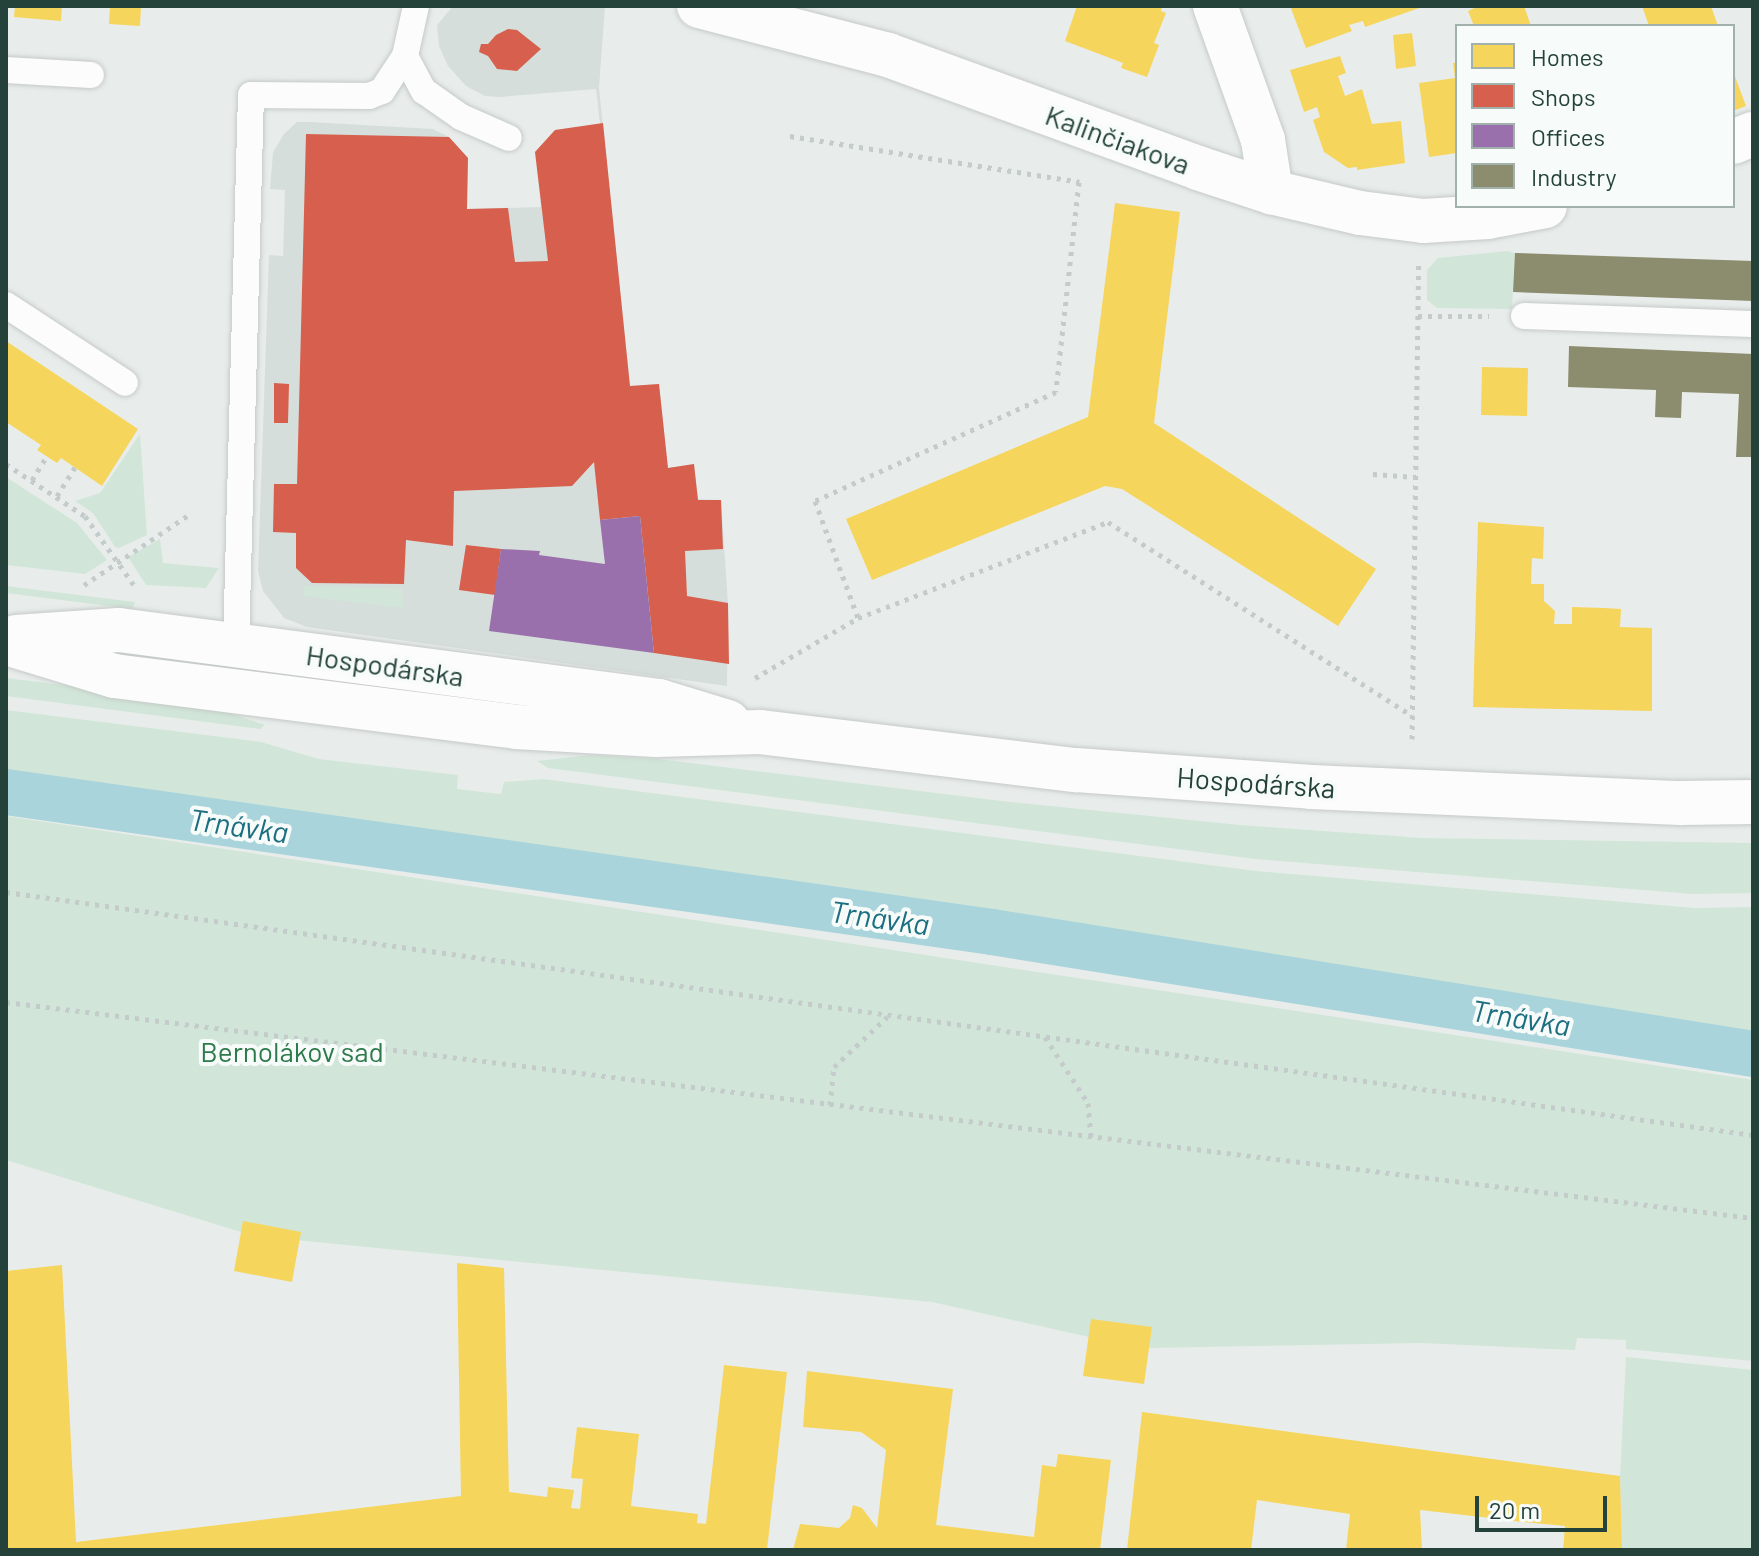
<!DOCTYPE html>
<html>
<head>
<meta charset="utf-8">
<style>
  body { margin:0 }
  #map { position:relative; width:1759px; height:1556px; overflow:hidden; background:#e8edeb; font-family:Barlow,sans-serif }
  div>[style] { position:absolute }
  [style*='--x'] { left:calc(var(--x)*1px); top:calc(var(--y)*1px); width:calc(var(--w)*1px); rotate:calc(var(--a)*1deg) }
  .built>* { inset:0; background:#d6dedb }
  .green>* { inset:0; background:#d1e6d8 }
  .homes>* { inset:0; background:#f6d55c }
  .shops>* { inset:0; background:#d6604d }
  .offices>* { inset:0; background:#9970ab }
  .industry>* { inset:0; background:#8c8c6e }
  .canal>* { height:46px; margin:-23px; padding:0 23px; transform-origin:23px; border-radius:23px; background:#a9d4db }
  .path>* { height:5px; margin-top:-2.5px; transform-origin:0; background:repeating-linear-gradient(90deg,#c3ccca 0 4px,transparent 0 10px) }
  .roads { filter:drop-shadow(0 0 2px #c5cac8) drop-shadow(0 0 2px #c5cac8) }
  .lane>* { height:26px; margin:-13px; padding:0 13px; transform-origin:13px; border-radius:13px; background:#fcfcfc }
  .street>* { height:44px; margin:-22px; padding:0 22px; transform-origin:22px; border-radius:22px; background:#fcfcfc }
  .secondary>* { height:44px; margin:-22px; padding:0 22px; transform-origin:22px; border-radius:22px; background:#fcfcfc }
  span { translate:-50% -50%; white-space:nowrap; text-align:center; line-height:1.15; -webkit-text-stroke:8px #f7fbf9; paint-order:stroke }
  .street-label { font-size:28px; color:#24423a }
  .park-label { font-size:28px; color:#2d7a4b }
  .water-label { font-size:30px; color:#1c6f80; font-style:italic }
  .frame { position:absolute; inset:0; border:8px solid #24423a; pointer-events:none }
  .legend { position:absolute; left:1455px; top:24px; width:280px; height:184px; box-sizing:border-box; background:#f7fbf9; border:2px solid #a3b1ad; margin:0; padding:10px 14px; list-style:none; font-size:24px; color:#24423a }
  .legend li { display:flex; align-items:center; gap:16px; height:40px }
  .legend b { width:40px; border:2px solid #a3b1ad }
  .scale { position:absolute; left:1475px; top:1496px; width:132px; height:36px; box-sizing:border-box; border:4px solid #24423a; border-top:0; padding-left:10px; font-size:24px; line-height:28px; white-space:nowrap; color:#24423a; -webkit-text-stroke:6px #f7fbf9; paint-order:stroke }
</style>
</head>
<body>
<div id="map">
  <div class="built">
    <i style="clip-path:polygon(453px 6px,605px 6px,599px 88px,630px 386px,659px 384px,668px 468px,694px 464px,698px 499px,721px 500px,728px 603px,727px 686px,307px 627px,284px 618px,263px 591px,258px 571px,269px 255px,283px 256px,285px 190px,270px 189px,273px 152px,284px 134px,297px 122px,311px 122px,433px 129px,449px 137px,468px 158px,467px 209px,541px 207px,535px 152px,555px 130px,600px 124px,596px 89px,500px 97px,485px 96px,466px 86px,448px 66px,439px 46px,437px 25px)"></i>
  </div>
  <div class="green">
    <i style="clip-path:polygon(1507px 251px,1515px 253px,1512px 309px,1437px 308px,1427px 300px,1427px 270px,1438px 258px)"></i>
    <i style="clip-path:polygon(140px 434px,147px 535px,119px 548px,115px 547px,93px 513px,75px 501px,100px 493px)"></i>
    <i style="clip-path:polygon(6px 477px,77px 523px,107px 560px,85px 574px,6px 565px)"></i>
    <i style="clip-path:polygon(160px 539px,163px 563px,219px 568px,206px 588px,146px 585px,128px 557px)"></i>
    <i style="clip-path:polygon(6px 586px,135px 602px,133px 609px,6px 593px)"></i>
    <i style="clip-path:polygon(304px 586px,402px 589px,403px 608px,304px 596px)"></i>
    <i style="clip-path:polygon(6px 678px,195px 701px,265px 725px,260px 729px,6px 696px)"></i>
    <i style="clip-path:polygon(6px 710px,261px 742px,319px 759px,458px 775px,457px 789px,501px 794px,504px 782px,543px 779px,1256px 871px,1695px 908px,1753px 907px,1753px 1033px,6px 770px)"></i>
    <i style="clip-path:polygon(590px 755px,658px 759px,1010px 802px,1240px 825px,1423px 838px,1753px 843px,1753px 893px,1693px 894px,1255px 859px,548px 768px,537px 761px)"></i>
    <i style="clip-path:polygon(6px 816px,1753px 1080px,1753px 1361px,1626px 1349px,1626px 1340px,1577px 1338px,1575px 1350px,1421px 1343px,1149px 1348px,1152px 1327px,1089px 1337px,932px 1302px,254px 1236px,6px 1160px)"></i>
    <i style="clip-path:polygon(1626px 1357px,1753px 1370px,1753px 1550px,1622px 1550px,1620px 1476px)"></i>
  </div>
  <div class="homes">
    <i style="clip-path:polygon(15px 6px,62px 6px,61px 21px,14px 17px)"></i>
    <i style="clip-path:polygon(110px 6px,141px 6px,140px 26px,109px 24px)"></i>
    <i style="clip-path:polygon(1077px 6px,1162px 6px,1161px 11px,1166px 13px,1154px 43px,1159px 45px,1147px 77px,1121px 68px,1123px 63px,1065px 41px)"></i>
    <i style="clip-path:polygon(1290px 6px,1425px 6px,1365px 27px,1363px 21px,1349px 25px,1352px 31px,1306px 48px)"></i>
    <i style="clip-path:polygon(1479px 6px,1524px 6px,1531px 26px,1474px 26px,1468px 11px)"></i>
    <i style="clip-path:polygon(1642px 6px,1711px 6px,1718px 26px,1649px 26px)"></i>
    <i style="clip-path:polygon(1412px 33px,1416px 66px,1396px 69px,1393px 35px)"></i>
    <i style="clip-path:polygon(1340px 56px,1346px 73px,1338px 76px,1345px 96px,1362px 89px,1372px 124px,1401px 121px,1405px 163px,1357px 170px,1357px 167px,1348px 168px,1324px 152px,1313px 120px,1320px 117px,1317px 107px,1304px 112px,1290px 70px)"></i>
    <i style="clip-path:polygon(1453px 63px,1457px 63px,1457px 153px,1429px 157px,1419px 83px,1455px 78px)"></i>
    <i style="clip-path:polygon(1733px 71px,1746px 106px,1733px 111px)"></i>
    <i style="clip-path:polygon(1115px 203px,1180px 212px,1154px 423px,1376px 569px,1338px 626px,1122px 489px,1105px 486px,872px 580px,846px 519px,1088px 417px)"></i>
    <i style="clip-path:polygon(6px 341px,138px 429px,102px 486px,61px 458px,57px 463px,37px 450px,41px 445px,6px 422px)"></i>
    <i style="clip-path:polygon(1482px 367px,1528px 368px,1527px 416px,1481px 415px)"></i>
    <i style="clip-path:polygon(1478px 522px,1544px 527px,1543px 559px,1532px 558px,1531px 584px,1544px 584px,1544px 601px,1555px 611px,1554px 624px,1572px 624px,1572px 607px,1604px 608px,1621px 609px,1620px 627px,1652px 628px,1652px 711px,1473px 707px)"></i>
    <i style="clip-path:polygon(243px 1221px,301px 1232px,292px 1282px,234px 1271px)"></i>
    <i style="clip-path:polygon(457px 1263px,504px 1268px,509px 1492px,547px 1497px,548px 1487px,574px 1490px,571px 1508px,580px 1509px,583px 1479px,571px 1478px,577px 1427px,639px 1434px,631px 1506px,698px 1514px,697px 1523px,706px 1524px,724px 1365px,787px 1372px,767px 1550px,6px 1550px,6px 1271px,62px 1265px,76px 1542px,461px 1496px)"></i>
    <i style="clip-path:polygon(1091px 1319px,1152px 1327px,1144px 1384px,1083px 1376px)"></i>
    <i style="clip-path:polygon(807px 1371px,953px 1389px,936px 1525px,1034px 1537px,1042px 1465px,1056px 1467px,1058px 1454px,1111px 1460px,1100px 1550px,793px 1550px,800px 1524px,839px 1528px,850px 1518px,853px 1505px,862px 1508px,877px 1528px,886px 1450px,861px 1432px,803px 1427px)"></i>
    <i style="clip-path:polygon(1142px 1412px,1620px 1476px,1622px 1550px,1563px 1550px,1565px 1526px,1504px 1520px,1504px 1514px,1491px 1513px,1490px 1518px,1420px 1510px,1422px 1550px,1346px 1550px,1350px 1514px,1257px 1500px,1251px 1550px,1127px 1550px)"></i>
  </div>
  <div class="shops">
    <i style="clip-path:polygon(508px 29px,517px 30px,541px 49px,517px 71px,497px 69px,488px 56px,479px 52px,481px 44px,488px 44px,496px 35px)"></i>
    <i style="clip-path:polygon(603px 123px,630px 386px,659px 384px,668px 468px,694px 464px,698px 500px,721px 500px,723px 549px,685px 551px,687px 596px,728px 603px,729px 664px,654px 653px,640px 516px,600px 520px,594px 462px,572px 486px,454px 491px,453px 546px,406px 540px,404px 584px,312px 583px,296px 568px,296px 533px,273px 532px,274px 484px,297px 484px,306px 134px,449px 137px,468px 158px,467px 209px,508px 208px,515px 262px,548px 261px,535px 152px,555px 130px)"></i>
    <i style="clip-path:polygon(274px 383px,289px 384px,288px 423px,274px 423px)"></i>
    <i style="clip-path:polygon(466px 545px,501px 549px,495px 595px,459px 590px)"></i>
  </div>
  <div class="offices">
    <i style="clip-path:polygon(640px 516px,654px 653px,489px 631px,501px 549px,540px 551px,539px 555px,605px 564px,600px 520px)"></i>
  </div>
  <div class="industry">
    <i style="clip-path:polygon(1515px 253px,1753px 261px,1753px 301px,1513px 292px)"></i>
    <i style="clip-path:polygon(1569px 346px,1753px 354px,1753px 457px,1736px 457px,1739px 394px,1682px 392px,1681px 418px,1655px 417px,1656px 390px,1568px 387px)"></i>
  </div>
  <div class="canal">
    <i style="--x:6;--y:792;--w:996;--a:8.08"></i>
    <i style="--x:992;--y:932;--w:771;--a:9.11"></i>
  </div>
  <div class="path">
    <i style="--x:790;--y:136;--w:293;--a:9"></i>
    <i style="--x:1079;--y:182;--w:211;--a:96.3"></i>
    <i style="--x:1056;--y:392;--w:265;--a:155.7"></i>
    <i style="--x:815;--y:501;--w:125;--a:69.8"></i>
    <i style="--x:1418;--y:316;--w:71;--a:0"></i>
    <i style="--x:6;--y:464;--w:95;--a:33.4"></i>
    <i style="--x:85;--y:516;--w:88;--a:54.7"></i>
    <i style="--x:1373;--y:474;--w:43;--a:4"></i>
    <i style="--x:32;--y:480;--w:28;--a:-58"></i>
    <i style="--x:57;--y:496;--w:34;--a:-58"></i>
    <i style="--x:84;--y:585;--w:128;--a:-33.8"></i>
    <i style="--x:755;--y:678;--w:119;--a:-30.2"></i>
    <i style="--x:858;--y:618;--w:268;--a:-21"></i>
    <i style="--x:1108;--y:522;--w:361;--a:32.5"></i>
    <i style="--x:1412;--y:739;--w:475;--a:-89.2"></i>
    <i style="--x:6;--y:892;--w:1764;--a:7.92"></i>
    <i style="--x:6;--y:1002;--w:1760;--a:7.05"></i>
    <i style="--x:1045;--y:1037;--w:79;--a:56.9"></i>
    <i style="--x:1088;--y:1103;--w:36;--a:85"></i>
    <i style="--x:830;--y:1105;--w:38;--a:-84"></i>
    <i style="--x:834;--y:1067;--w:73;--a:-43.3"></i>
  </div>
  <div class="roads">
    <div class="lane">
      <i style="--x:405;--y:56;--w:40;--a:62"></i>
      <i style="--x:424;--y:91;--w:45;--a:35.1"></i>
      <i style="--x:461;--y:117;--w:52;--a:23.6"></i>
      <i style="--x:6;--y:70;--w:85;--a:3.4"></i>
      <i style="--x:6;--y:305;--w:142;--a:33.2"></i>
      <i style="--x:1524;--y:316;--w:229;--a:2"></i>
      <i style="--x:236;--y:645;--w:550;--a:-88.44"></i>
      <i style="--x:251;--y:95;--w:118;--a:0.5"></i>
      <i style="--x:369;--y:96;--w:14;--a:-21"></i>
      <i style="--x:382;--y:91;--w:42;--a:-56.7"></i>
      <i style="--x:405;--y:56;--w:51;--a:-77.6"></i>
    </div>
    <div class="street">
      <i style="--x:699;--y:6;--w:195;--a:14.5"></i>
      <i style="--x:888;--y:55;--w:330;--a:20"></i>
      <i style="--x:1198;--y:168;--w:77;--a:18.2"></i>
      <i style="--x:1271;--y:192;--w:91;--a:13.3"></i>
      <i style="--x:1360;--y:213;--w:64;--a:7.2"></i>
      <i style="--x:1423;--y:221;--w:65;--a:-3.5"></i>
      <i style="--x:1488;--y:217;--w:58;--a:-10.9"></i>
      <i style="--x:1215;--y:6;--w:142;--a:70.3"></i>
      <i style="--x:1263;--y:140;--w:53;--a:81.3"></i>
      <i style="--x:1733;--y:142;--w:22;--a:-22"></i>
    </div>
    <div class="secondary">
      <i style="--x:16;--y:637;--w:103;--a:-3.9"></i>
      <i style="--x:119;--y:630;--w:545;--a:7.49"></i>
      <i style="--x:659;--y:701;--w:72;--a:16.9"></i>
      <i style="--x:6;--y:643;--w:113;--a:17"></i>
      <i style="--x:114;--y:676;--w:405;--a:7.2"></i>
      <i style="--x:516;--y:727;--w:140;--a:3.3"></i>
      <i style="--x:656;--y:735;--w:104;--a:-1.7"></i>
      <i style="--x:760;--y:732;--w:318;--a:6.9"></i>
      <i style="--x:1076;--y:770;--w:236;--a:4.1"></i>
      <i style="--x:1311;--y:787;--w:370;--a:2.5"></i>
      <i style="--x:1681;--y:803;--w:72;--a:-0.8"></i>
    </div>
  </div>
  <div class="street-label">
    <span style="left:1118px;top:139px;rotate:20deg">Kalinčiakova</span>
    <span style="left:385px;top:665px;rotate:8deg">Hospodárska</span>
    <span style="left:1256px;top:782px;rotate:4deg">Hospodárska</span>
  </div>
  <div class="park-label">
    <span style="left:292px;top:1051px">Bernolákov sad</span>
  </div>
  <div class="water-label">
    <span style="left:239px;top:825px;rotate:8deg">Trnávka</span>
    <span style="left:880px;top:917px;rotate:8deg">Trnávka</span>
    <span style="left:1521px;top:1017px;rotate:9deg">Trnávka</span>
  </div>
  <div class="frame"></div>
  <ul class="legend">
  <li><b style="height:22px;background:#f6d55c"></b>Homes</li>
  <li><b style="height:22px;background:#d6604d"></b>Shops</li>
  <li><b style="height:22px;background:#9970ab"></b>Offices</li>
  <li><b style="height:22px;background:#8c8c6e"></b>Industry</li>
  </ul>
  <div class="scale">20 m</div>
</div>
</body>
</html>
